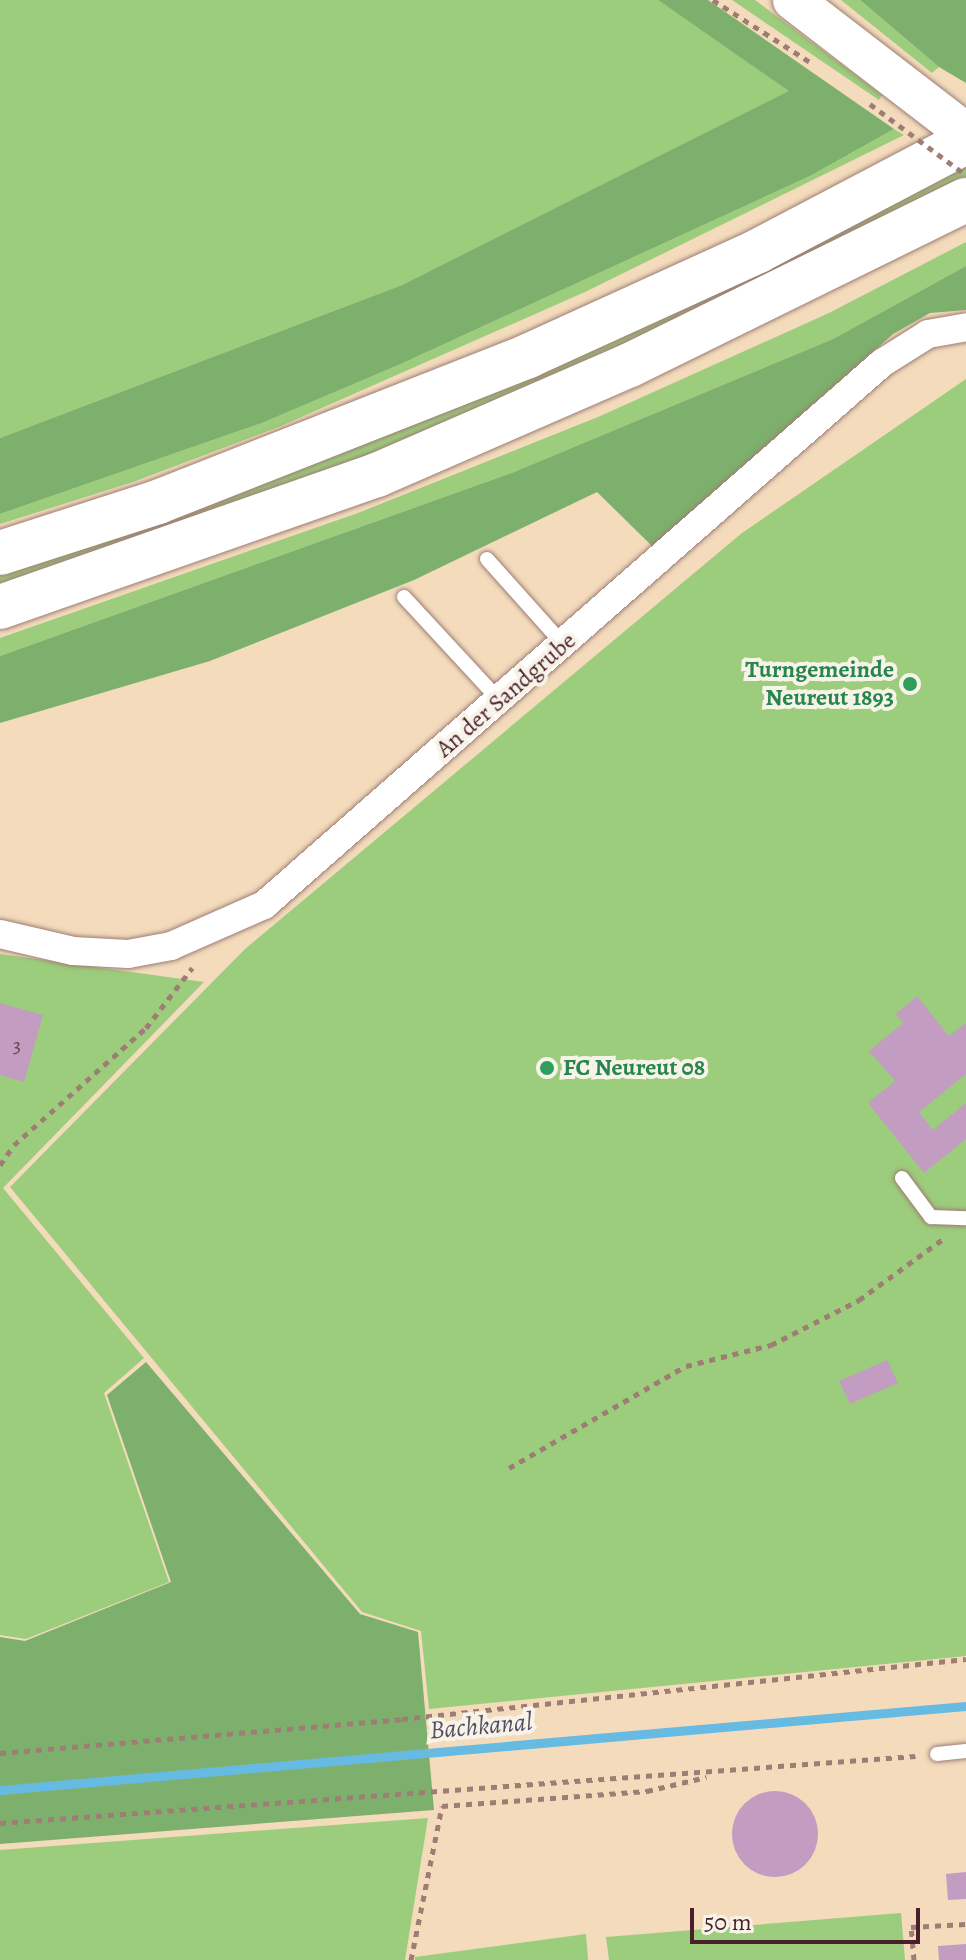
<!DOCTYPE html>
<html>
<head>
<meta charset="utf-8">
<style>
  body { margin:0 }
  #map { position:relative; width:966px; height:1960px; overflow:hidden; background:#f3dbbc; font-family:Alegreya,serif }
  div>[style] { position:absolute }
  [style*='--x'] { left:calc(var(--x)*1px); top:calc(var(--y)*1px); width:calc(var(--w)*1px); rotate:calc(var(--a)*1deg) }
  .green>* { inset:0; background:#9ccd7c }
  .forest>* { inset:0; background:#7db06c }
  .stream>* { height:9px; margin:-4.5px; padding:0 4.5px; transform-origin:4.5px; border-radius:4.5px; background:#67bbe3 }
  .building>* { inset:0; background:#c29cc1 }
  .round { border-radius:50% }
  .path>* { height:5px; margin-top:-2.5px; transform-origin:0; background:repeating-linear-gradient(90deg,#9e7d74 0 6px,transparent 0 12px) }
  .roads { filter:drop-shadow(0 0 2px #9e7d74) drop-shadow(0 0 2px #9e7d74) }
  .lane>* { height:14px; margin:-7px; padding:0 7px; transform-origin:7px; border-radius:7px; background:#fff }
  .street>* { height:28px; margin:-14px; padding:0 14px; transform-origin:14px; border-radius:14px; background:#fff }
  .secondary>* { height:40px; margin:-20px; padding:0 20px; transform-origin:20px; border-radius:20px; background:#fff }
  .highway>* { height:44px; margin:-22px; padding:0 22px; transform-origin:22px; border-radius:22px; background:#fff }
  .path-bridge>* { height:5px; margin-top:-2.5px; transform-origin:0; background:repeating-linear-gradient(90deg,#9e7d74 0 6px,transparent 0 12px) }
  .dots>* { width:22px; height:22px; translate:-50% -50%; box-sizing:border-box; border:4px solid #f7f3e8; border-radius:50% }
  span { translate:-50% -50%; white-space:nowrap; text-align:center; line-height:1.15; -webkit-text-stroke:8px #f7f3e8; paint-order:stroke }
  .number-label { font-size:20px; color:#683e50 }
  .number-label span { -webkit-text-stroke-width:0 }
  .leisure-label { font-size:24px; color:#27864d; font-weight:700 }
  .right { translate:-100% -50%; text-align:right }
  .left { translate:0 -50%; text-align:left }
  .street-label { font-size:24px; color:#4a1f2b }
  .water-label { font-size:26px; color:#534e62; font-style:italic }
  .scale { position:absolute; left:690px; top:1908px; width:230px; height:36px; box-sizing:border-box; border:4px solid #4a1f2b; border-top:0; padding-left:10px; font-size:24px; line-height:28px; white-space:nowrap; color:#4a1f2b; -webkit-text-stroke:6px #f7f3e8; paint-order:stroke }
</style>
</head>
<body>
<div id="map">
  <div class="green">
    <i style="clip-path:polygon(0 0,658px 0,790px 91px,402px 285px,0 438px)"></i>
    <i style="clip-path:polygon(732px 0,755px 0,882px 95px,879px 100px)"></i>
    <i style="clip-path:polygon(841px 0,860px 0,939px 67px,932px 73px)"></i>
    <i style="clip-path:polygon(894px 129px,904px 135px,585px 292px,281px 426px,133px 482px,0 524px,0 514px,262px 423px,403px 363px,810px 176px)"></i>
    <i style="clip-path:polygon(966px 167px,966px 181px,746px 290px,402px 445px,0 587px,0 574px,846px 229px)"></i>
    <i style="clip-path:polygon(966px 242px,966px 266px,833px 339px,514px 472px,0 656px,0 638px,358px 513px,598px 417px,829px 313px)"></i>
    <i style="clip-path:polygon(966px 379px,966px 1656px,429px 1709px,421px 1631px,362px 1612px,10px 1187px,245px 949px,742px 533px)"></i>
    <i style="clip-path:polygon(0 954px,204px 982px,3px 1188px,144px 1358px,104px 1393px,169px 1582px,26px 1639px,0 1635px)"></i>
    <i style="clip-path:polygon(428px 1818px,405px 1960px,0 1960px,0 1850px)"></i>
    <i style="clip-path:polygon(901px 1913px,905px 1960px,609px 1960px,606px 1937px)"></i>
    <i style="clip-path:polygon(586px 1934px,588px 1960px,415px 1960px,415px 1957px)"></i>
  </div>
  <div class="forest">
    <i style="clip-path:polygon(658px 0,708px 0,894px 129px,810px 176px,403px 363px,262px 423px,0 514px,0 438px,402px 285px,789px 91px)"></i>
    <i style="clip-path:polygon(860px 0,966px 0,966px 83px,939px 67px)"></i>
    <i style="clip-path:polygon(966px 266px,966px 310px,930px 313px,893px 334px,652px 546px,597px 492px,414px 580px,210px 661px,0 723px,0 656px,514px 472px,833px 339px)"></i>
    <i style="clip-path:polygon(146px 1362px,360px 1614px,418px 1632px,434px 1810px,0 1844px,0 1637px,25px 1641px,171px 1582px,107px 1395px)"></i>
  </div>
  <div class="stream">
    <i style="--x:0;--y:1790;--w:970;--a:-4.97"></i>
  </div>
  <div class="building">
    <i style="clip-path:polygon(917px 996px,949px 1036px,966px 1023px,966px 1074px,919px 1112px,933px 1130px,966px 1103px,966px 1139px,924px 1173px,868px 1103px,895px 1081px,869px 1051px,903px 1023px,896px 1014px)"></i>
    <i style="clip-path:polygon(0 1003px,43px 1015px,24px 1082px,0 1075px)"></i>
    <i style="clip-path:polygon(887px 1360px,898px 1383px,850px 1404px,839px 1381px)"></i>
    <i class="round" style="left:732px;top:1791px;width:86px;height:86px"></i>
    <i style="clip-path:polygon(966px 1872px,966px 1899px,948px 1900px,946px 1874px)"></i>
    <i style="clip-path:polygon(966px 1944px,966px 1960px,939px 1960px,938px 1946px)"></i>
  </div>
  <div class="path">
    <i style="--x:713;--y:0;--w:119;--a:32.6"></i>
    <i style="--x:0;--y:1165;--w:24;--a:-55"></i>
    <i style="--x:14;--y:1145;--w:176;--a:-41.6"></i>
    <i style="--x:146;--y:1028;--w:76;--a:-52.5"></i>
    <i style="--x:509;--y:1468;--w:204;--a:-30"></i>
    <i style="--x:686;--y:1366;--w:88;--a:-13.9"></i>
    <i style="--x:771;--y:1345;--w:99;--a:-27.1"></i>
    <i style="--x:859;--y:1300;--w:104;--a:-36"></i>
    <i style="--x:0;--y:1753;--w:403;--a:-4.8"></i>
    <i style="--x:402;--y:1719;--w:567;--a:-6.07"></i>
    <i style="--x:0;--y:1823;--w:918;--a:-4.18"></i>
    <i style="--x:411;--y:1960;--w:157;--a:-78.6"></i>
    <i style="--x:442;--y:1806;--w:206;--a:-4.2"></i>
    <i style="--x:647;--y:1791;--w:61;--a:-13.3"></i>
    <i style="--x:914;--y:1960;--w:33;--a:-95"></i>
    <i style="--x:911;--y:1927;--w:55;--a:-3.1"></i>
  </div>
  <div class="roads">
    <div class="lane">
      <i style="--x:487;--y:559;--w:115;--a:48.2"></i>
      <i style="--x:404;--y:597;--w:142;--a:47.3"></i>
      <i style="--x:902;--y:1178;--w:49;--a:53.4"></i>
      <i style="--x:931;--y:1217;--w:35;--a:2"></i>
      <i style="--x:937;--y:1754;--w:29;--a:-6"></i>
    </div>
    <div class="street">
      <i style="--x:0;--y:934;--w:75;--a:13.1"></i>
      <i style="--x:73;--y:951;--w:55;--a:3.1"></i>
      <i style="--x:128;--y:954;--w:44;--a:-10.5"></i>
      <i style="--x:171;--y:946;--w:102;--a:-23.8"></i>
      <i style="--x:264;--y:905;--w:822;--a:-41.25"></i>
      <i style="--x:882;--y:363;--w:54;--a:-32.2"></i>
      <i style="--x:928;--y:334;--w:39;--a:-10"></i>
    </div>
    <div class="secondary">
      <i style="--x:793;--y:0;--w:218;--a:37.6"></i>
    </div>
    <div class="highway">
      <i style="--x:0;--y:553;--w:166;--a:-17.9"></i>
      <i style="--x:158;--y:502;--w:398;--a:-21.5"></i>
      <i style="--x:528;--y:356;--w:253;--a:-24.5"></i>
      <i style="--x:758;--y:251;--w:235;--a:-27.7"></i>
      <i style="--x:0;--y:607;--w:399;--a:-19.3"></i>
      <i style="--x:377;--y:475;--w:276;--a:-23.5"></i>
      <i style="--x:630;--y:365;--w:374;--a:-26.2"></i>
    </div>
  </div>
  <div class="path-bridge">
    <i style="--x:870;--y:104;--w:119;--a:36.5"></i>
  </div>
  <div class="dots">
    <i style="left:910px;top:684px;background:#2e9e5b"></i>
    <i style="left:547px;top:1068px;background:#2e9e5b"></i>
  </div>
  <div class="number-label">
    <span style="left:17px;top:1045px">3</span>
  </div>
  <div class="leisure-label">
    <span class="right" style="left:894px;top:684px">Turngemeinde<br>Neureut 1893</span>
    <span class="left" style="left:563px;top:1068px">FC Neureut 08</span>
  </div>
  <div class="street-label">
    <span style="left:506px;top:695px;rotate:-41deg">An der Sandgrube</span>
  </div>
  <div class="water-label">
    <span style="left:481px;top:1726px;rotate:-5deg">Bachkanal</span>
  </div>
  <div class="scale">50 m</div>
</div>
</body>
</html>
